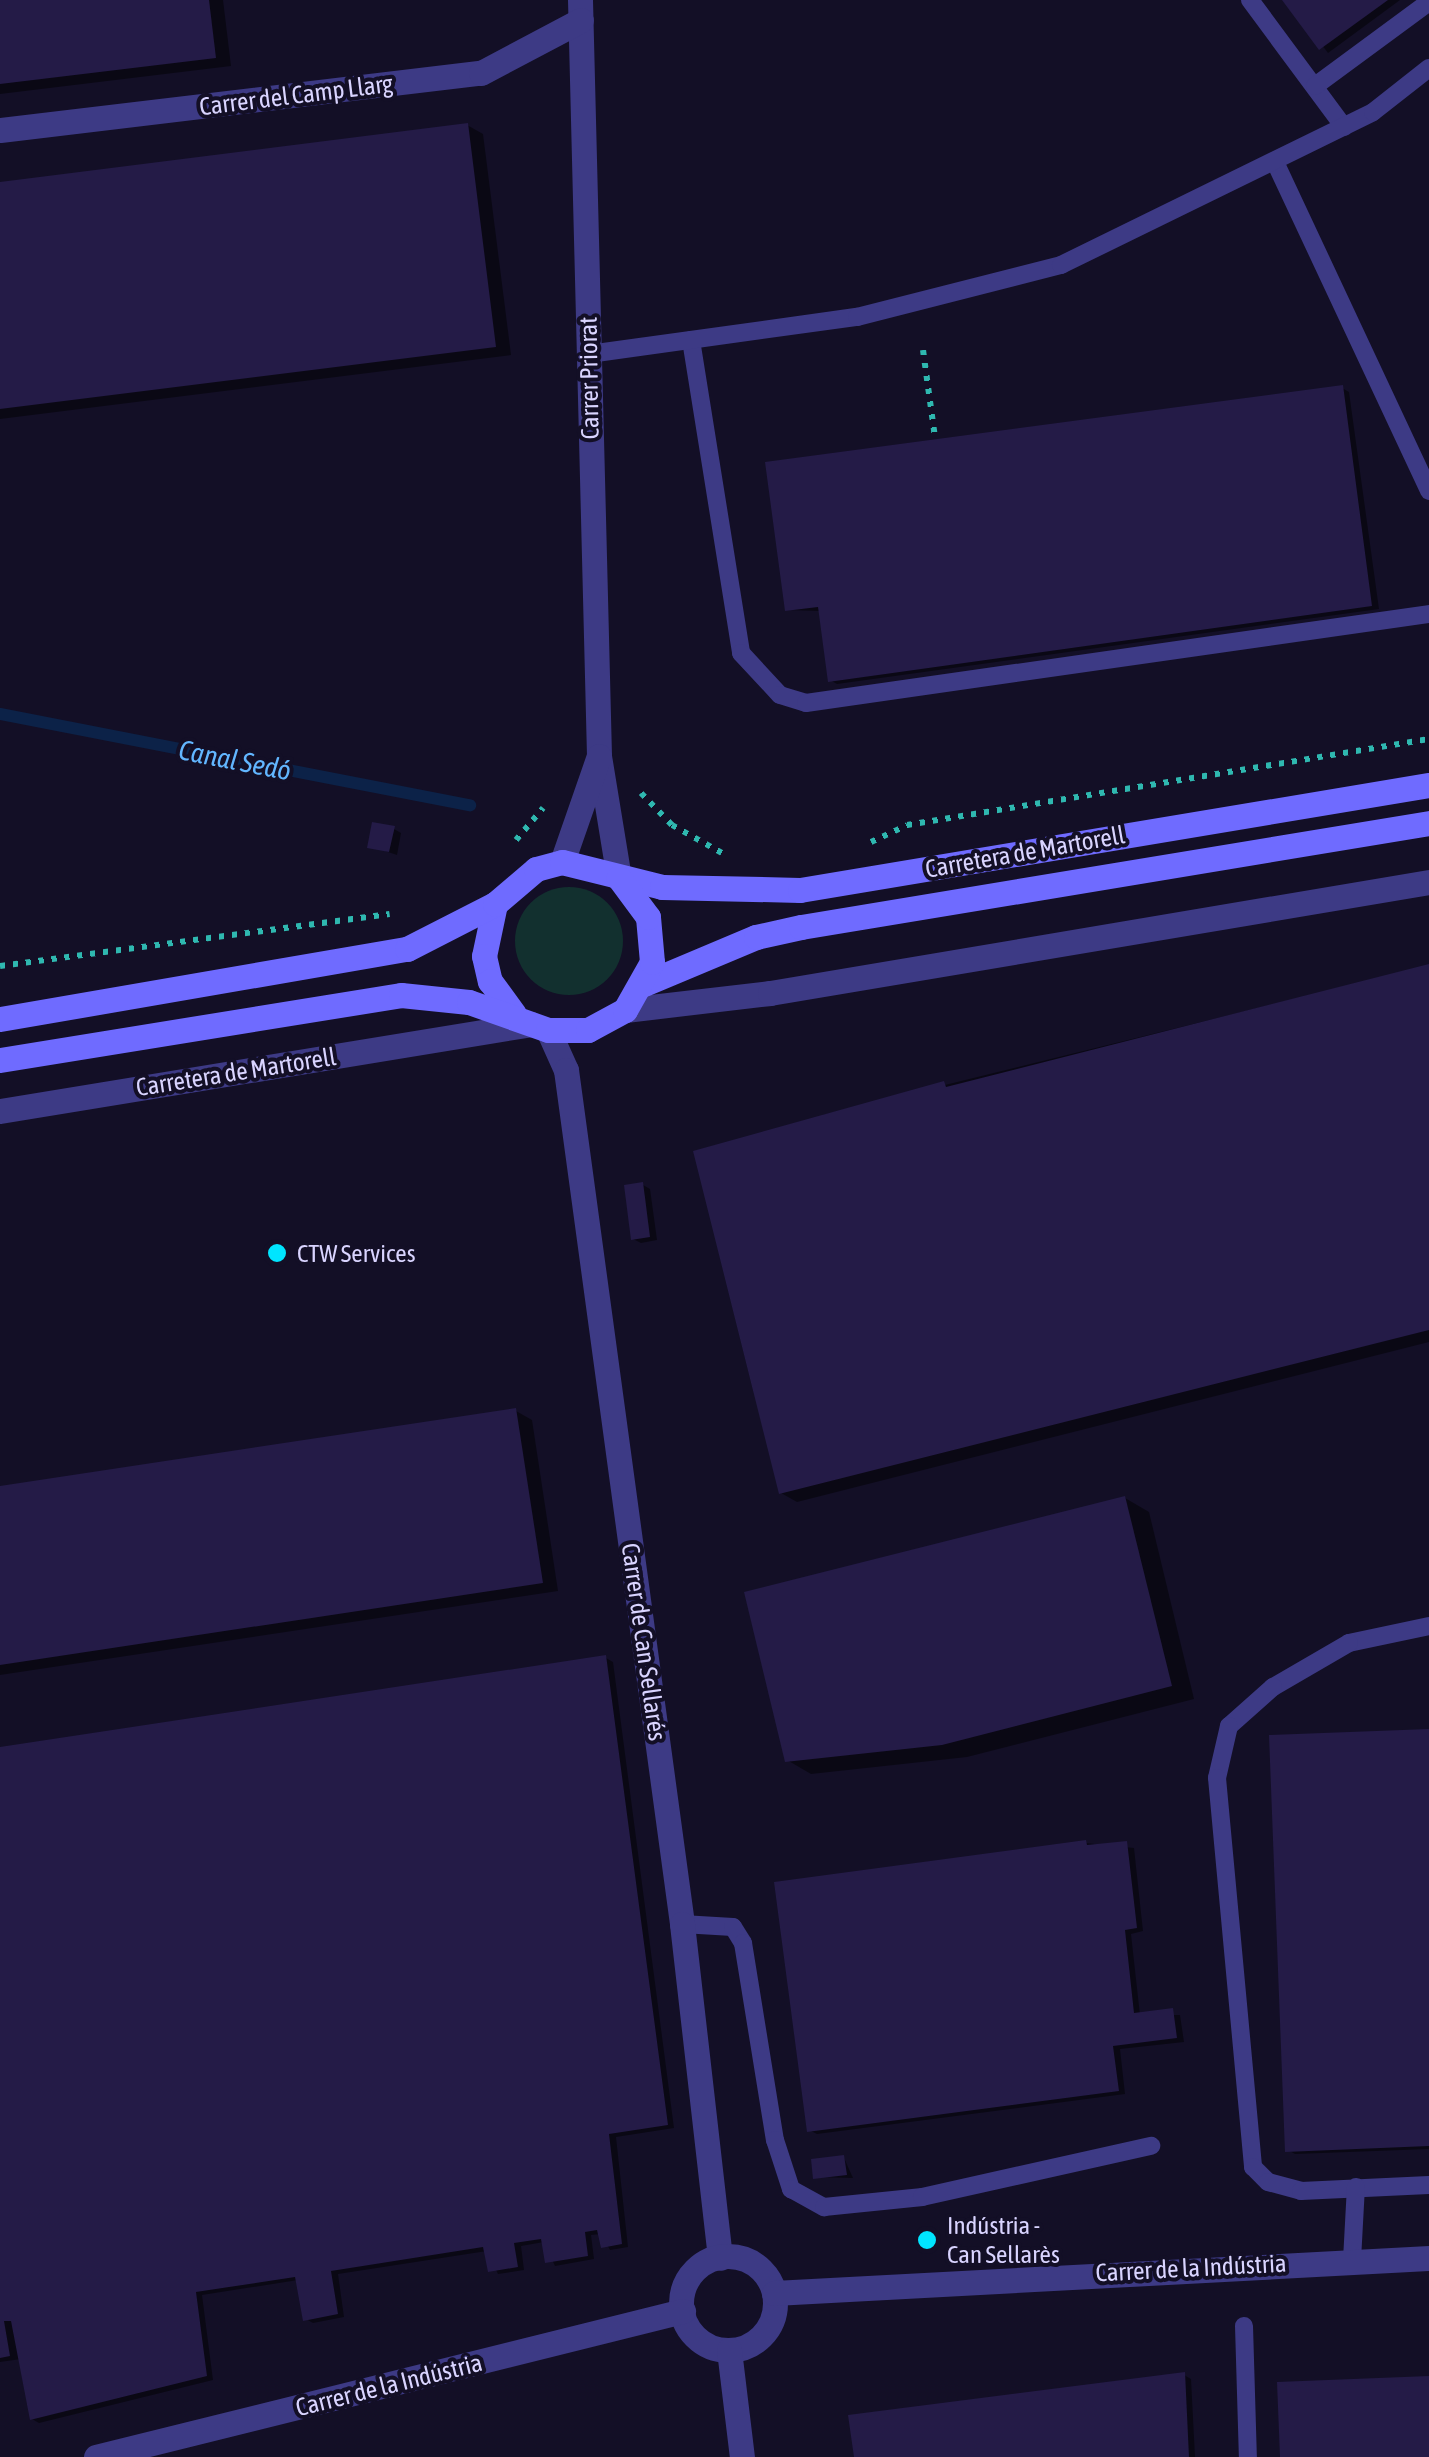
<!DOCTYPE html>
<html>
<head>
<meta charset="utf-8">
<style>
  body { margin:0 }
  #map { position:relative; width:1429px; height:2457px; overflow:hidden; background:#130f26; font-family:"Asap Condensed",sans-serif }
  div>[style] { position:absolute }
  [style*='--x'] { left:calc(var(--x)*1px); top:calc(var(--y)*1px); width:calc(var(--w)*1px); rotate:calc(var(--a)*1deg) }
  .green>* { inset:0; background:#12302f }
  .round { border-radius:50% }
  .shadow>* { inset:0; background:#0007 }
  .stream>* { height:12px; margin:-6px; padding:0 6px; transform-origin:6px; border-radius:6px; background:#0c2248 }
  .building>* { inset:0; background:#241b47 }
  .path>* { height:6px; margin-top:-3px; transform-origin:0; background:repeating-linear-gradient(90deg,#2fb8b0 0 5px,transparent 0 13px) }
  .lane>* { height:18px; margin:-9px; padding:0 9px; transform-origin:9px; border-radius:9px; background:#3d3a85 }
  .street>* { height:25px; margin:-12.5px; padding:0 12.5px; transform-origin:12.5px; border-radius:12.5px; background:#3d3a85 }
  .street>.ring { margin:-12.5px; padding:0; box-sizing:content-box; background:none; border:25px solid #3d3a85; border-radius:50% }
  .secondary>* { height:25px; margin:-12.5px; padding:0 12.5px; transform-origin:12.5px; border-radius:12.5px; background:#6f6bff }
  .dots>* { width:28px; height:28px; translate:-50% -50%; box-sizing:border-box; border:5px solid #130f26; border-radius:50% }
  span { translate:-50% -50%; white-space:nowrap; text-align:center; line-height:1.15; -webkit-text-stroke:8px #130f26; paint-order:stroke }
  .street-label { font-size:25px; color:#d9d4ff }
  .poi-label { font-size:25px; color:#d9d4ff }
  .left { translate:0 -50%; text-align:left }
  .water-label { font-size:28px; color:#62b6ff; font-style:italic }
</style>
</head>
<body>
<div id="map">
  <div class="green">
    <i class="round" style="left:515px;top:887px;width:108px;height:108px"></i>
  </div>
  <div class="shadow">
    <i style="clip-path:polygon(0 0,223px 0,231px 66px,0 94px)"></i>
    <i style="clip-path:polygon(1288px 0,1400px 0,1328px 53px)"></i>
    <i style="clip-path:polygon(467px 125px,483px 134px,511px 355px,0 419px,0 184px)"></i>
    <i style="clip-path:polygon(1342px 388px,1349px 392px,1379px 609px,837px 684px,830px 680px,821px 611px,787px 610px)"></i>
    <i style="clip-path:polygon(394px 829px,401px 833px,397px 855px,370px 846px)"></i>
    <i style="clip-path:polygon(1429px 966px,1429px 1342px,797px 1502px,781px 1493px,823px 1115px)"></i>
    <i style="clip-path:polygon(643px 1185px,650px 1189px,657px 1240px,641px 1243px,633px 1239px)"></i>
    <i style="clip-path:polygon(516px 1411px,532px 1420px,558px 1591px,0 1675px,0 1488px)"></i>
    <i style="clip-path:polygon(1125px 1498px,1149px 1512px,1194px 1699px,967px 1757px,811px 1774px,787px 1760px)"></i>
    <i style="clip-path:polygon(606px 1658px,613px 1662px,674px 2128px,616px 2137px,628px 2247px,610px 2250px,601px 2234px,591px 2235px,594px 2259px,555px 2266px,544px 2242px,521px 2246px,524px 2270px,498px 2274px,487px 2251px,338px 2274px,344px 2317px,313px 2323px,306px 2319px,298px 2280px,202px 2295px,213px 2380px,39px 2423px,32px 2419px,21px 2359px,0 2362px,0 1749px)"></i>
    <i style="clip-path:polygon(1429px 1731px,1429px 2149px,1295px 2154px,1288px 2150px)"></i>
    <i style="clip-path:polygon(1085px 1843px,1134px 1848px,1143px 1931px,1131px 1934px,1140px 2015px,1180px 2015px,1184px 2042px,1120px 2049px,1125px 2094px,817px 2134px,809px 2130px)"></i>
    <i style="clip-path:polygon(844px 2158px,853px 2178px,815px 2177px)"></i>
    <i style="clip-path:polygon(1184px 2375px,1191px 2379px,1195px 2457px,856px 2457px)"></i>
  </div>
  <div class="stream">
    <i style="--x:0;--y:714;--w:479;--a:11"></i>
  </div>
  <div class="building">
    <i style="clip-path:polygon(0 0,209px 0,216px 58px,0 84px)"></i>
    <i style="clip-path:polygon(1282px 0,1388px 0,1319px 50px)"></i>
    <i style="clip-path:polygon(468px 123px,496px 347px,0 409px,0 182px)"></i>
    <i style="clip-path:polygon(1343px 385px,1372px 606px,828px 682px,818px 607px,785px 611px,765px 462px)"></i>
    <i style="clip-path:polygon(372px 822px,395px 826px,389px 852px,367px 848px)"></i>
    <i style="clip-path:polygon(1429px 964px,1429px 1330px,779px 1494px,693px 1151px,944px 1081px,946px 1087px)"></i>
    <i style="clip-path:polygon(643px 1182px,650px 1237px,631px 1240px,624px 1185px)"></i>
    <i style="clip-path:polygon(516px 1408px,543px 1583px,0 1665px,0 1486px)"></i>
    <i style="clip-path:polygon(1125px 1496px,1172px 1686px,942px 1745px,785px 1762px,744px 1592px)"></i>
    <i style="clip-path:polygon(606px 1655px,668px 2125px,609px 2134px,622px 2244px,601px 2248px,597px 2230px,585px 2232px,588px 2256px,545px 2263px,541px 2239px,514px 2243px,518px 2267px,488px 2272px,483px 2247px,331px 2271px,338px 2314px,303px 2321px,295px 2277px,196px 2292px,207px 2376px,30px 2420px,11px 2321px,4px 2321px,10px 2356px,0 2358px,0 1747px)"></i>
    <i style="clip-path:polygon(1429px 1729px,1429px 2146px,1285px 2152px,1269px 1735px)"></i>
    <i style="clip-path:polygon(1086px 1840px,1087px 1845px,1127px 1841px,1137px 1928px,1125px 1930px,1134px 2013px,1173px 2008px,1177px 2038px,1113px 2046px,1119px 2091px,807px 2132px,774px 1882px)"></i>
    <i style="clip-path:polygon(844px 2155px,847px 2175px,813px 2179px,811px 2159px)"></i>
    <i style="clip-path:polygon(1185px 2372px,1189px 2457px,854px 2457px,848px 2415px)"></i>
    <i style="clip-path:polygon(1429px 2376px,1429px 2457px,1280px 2457px,1277px 2382px)"></i>
  </div>
  <div class="path">
    <i style="--x:923;--y:350;--w:89;--a:82.2"></i>
    <i style="--x:641;--y:793;--w:45;--a:45.9"></i>
    <i style="--x:672;--y:825;--w:57;--a:29.2"></i>
    <i style="--x:516;--y:840;--w:42;--a:-49.8"></i>
    <i style="--x:871;--y:842;--w:40;--a:-25"></i>
    <i style="--x:907;--y:825;--w:529;--a:-9.36"></i>
    <i style="--x:0;--y:966;--w:393;--a:-7.6"></i>
  </div>
  <div class="lane">
    <i style="--x:1250;--y:0;--w:158;--a:53.5"></i>
    <i style="--x:1315;--y:86;--w:142;--a:-36.4"></i>
    <i style="--x:1276;--y:164;--w:361;--a:64.9"></i>
    <i style="--x:691;--y:340;--w:317;--a:80.9"></i>
    <i style="--x:741;--y:653;--w:57;--a:47.1"></i>
    <i style="--x:780;--y:695;--w:27;--a:17"></i>
    <i style="--x:806;--y:703;--w:629;--a:-8.13"></i>
    <i style="--x:589;--y:354;--w:271;--a:-7.9"></i>
    <i style="--x:857;--y:317;--w:211;--a:-14.3"></i>
    <i style="--x:1061;--y:265;--w:347;--a:-26.1"></i>
    <i style="--x:1373;--y:112;--w:71;--a:-38.2"></i>
    <i style="--x:1429;--y:1626;--w:82;--a:168"></i>
    <i style="--x:1349;--y:1643;--w:88;--a:149.9"></i>
    <i style="--x:1273;--y:1687;--w:59;--a:138.4"></i>
    <i style="--x:1229;--y:1726;--w:53;--a:103"></i>
    <i style="--x:1217;--y:1778;--w:391;--a:84.7"></i>
    <i style="--x:1253;--y:2167;--w:21;--a:45"></i>
    <i style="--x:1268;--y:2182;--w:34;--a:15"></i>
    <i style="--x:1301;--y:2191;--w:128;--a:-2.7"></i>
    <i style="--x:682;--y:1924;--w:51;--a:3.4"></i>
    <i style="--x:733;--y:1927;--w:19;--a:58"></i>
    <i style="--x:743;--y:1943;--w:200;--a:80.8"></i>
    <i style="--x:775;--y:2140;--w:52;--a:71.9"></i>
    <i style="--x:791;--y:2189;--w:38;--a:29"></i>
    <i style="--x:824;--y:2207;--w:99;--a:-5.8"></i>
    <i style="--x:922;--y:2197;--w:235;--a:-12.6"></i>
    <i style="--x:1352;--y:2260;--w:73;--a:-86.9"></i>
    <i style="--x:1244;--y:2326;--w:131;--a:88.3"></i>
  </div>
  <div class="street">
    <i style="--x:580;--y:0;--w:756;--a:88.56"></i>
    <i style="--x:599;--y:756;--w:124;--a:80.7"></i>
    <i style="--x:0;--y:130;--w:484;--a:-6.8"></i>
    <i style="--x:481;--y:73;--w:113;--a:-27.9"></i>
    <i style="--x:562;--y:862;--w:112;--a:-70.8"></i>
    <i style="--x:625;--y:1010;--w:146;--a:-6.7"></i>
    <i style="--x:770;--y:993;--w:668;--a:-9.56"></i>
    <i style="--x:548;--y:1030;--w:44;--a:65.8"></i>
    <i style="--x:566;--y:1070;--w:862;--a:82.26"></i>
    <i style="--x:682;--y:1924;--w:336;--a:83.5"></i>
    <i style="--x:0;--y:1111;--w:538;--a:-9.3"></i>
    <i class="ring" style="left:681px;top:2256px;width:69px;height:69px"></i>
    <i style="--x:774;--y:2293;--w:656;--a:-3.06"></i>
    <i style="--x:729;--y:2350;--w:108;--a:83.1"></i>
    <i style="--x:96;--y:2457;--w:605;--a:-13.97"></i>
  </div>
  <div class="secondary">
    <i style="--x:495;--y:904;--w:53;--a:101.9"></i>
    <i style="--x:484;--y:956;--w:26;--a:77"></i>
    <i style="--x:490;--y:981;--w:41;--a:54"></i>
    <i style="--x:644;--y:984;--w:121;--a:-22.8"></i>
    <i style="--x:756;--y:937;--w:46;--a:-12.5"></i>
    <i style="--x:801;--y:927;--w:637;--a:-9.4"></i>
    <i style="--x:0;--y:1019;--w:413;--a:-9.8"></i>
    <i style="--x:407;--y:949;--w:99;--a:-27.1"></i>
    <i style="--x:495;--y:904;--w:54;--a:-40.5"></i>
    <i style="--x:536;--y:869;--w:27;--a:-15"></i>
    <i style="--x:562;--y:862;--w:103;--a:14"></i>
    <i style="--x:662;--y:887;--w:138;--a:1.2"></i>
    <i style="--x:800;--y:890;--w:638;--a:-9.48"></i>
    <i style="--x:0;--y:1060;--w:406;--a:-9.2"></i>
    <i style="--x:401;--y:995;--w:68;--a:5.9"></i>
    <i style="--x:469;--y:1002;--w:84;--a:19.5"></i>
    <i style="--x:548;--y:1030;--w:40;--a:0"></i>
    <i style="--x:588;--y:1030;--w:42;--a:-28.4"></i>
    <i style="--x:625;--y:1010;--w:55;--a:-60.6"></i>
    <i style="--x:652;--y:962;--w:45;--a:-95.1"></i>
    <i style="--x:648;--y:917;--w:49;--a:-126.6"></i>
  </div>
  <div class="dots">
    <i style="left:277px;top:1253px;background:#00e5ff"></i>
    <i style="left:927px;top:2240px;background:#00e5ff"></i>
  </div>
  <div class="street-label">
    <span style="left:296px;top:95px;rotate:-7deg">Carrer del Camp Llarg</span>
    <span style="left:589px;top:378px;rotate:-91deg">Carrer Priorat</span>
    <span style="left:1025px;top:852px;rotate:-10deg">Carretera de Martorell</span>
    <span style="left:236px;top:1072px;rotate:-9deg">Carretera de Martorell</span>
    <span style="left:644px;top:1642px;rotate:82deg">Carrer de Can Sellarés</span>
    <span style="left:1191px;top:2268px;rotate:-3deg">Carrer de la Indústria</span>
    <span style="left:389px;top:2385px;rotate:-14deg">Carrer de la Indústria</span>
  </div>
  <div class="poi-label">
    <span class="left" style="left:297px;top:1253px">CTW Services</span>
    <span class="left" style="left:947px;top:2240px">Indústria -<br>Can Sellarès</span>
  </div>
  <div class="water-label">
    <span style="left:235px;top:760px;rotate:11deg">Canal Sedó</span>
  </div>
</div>
</body>
</html>
